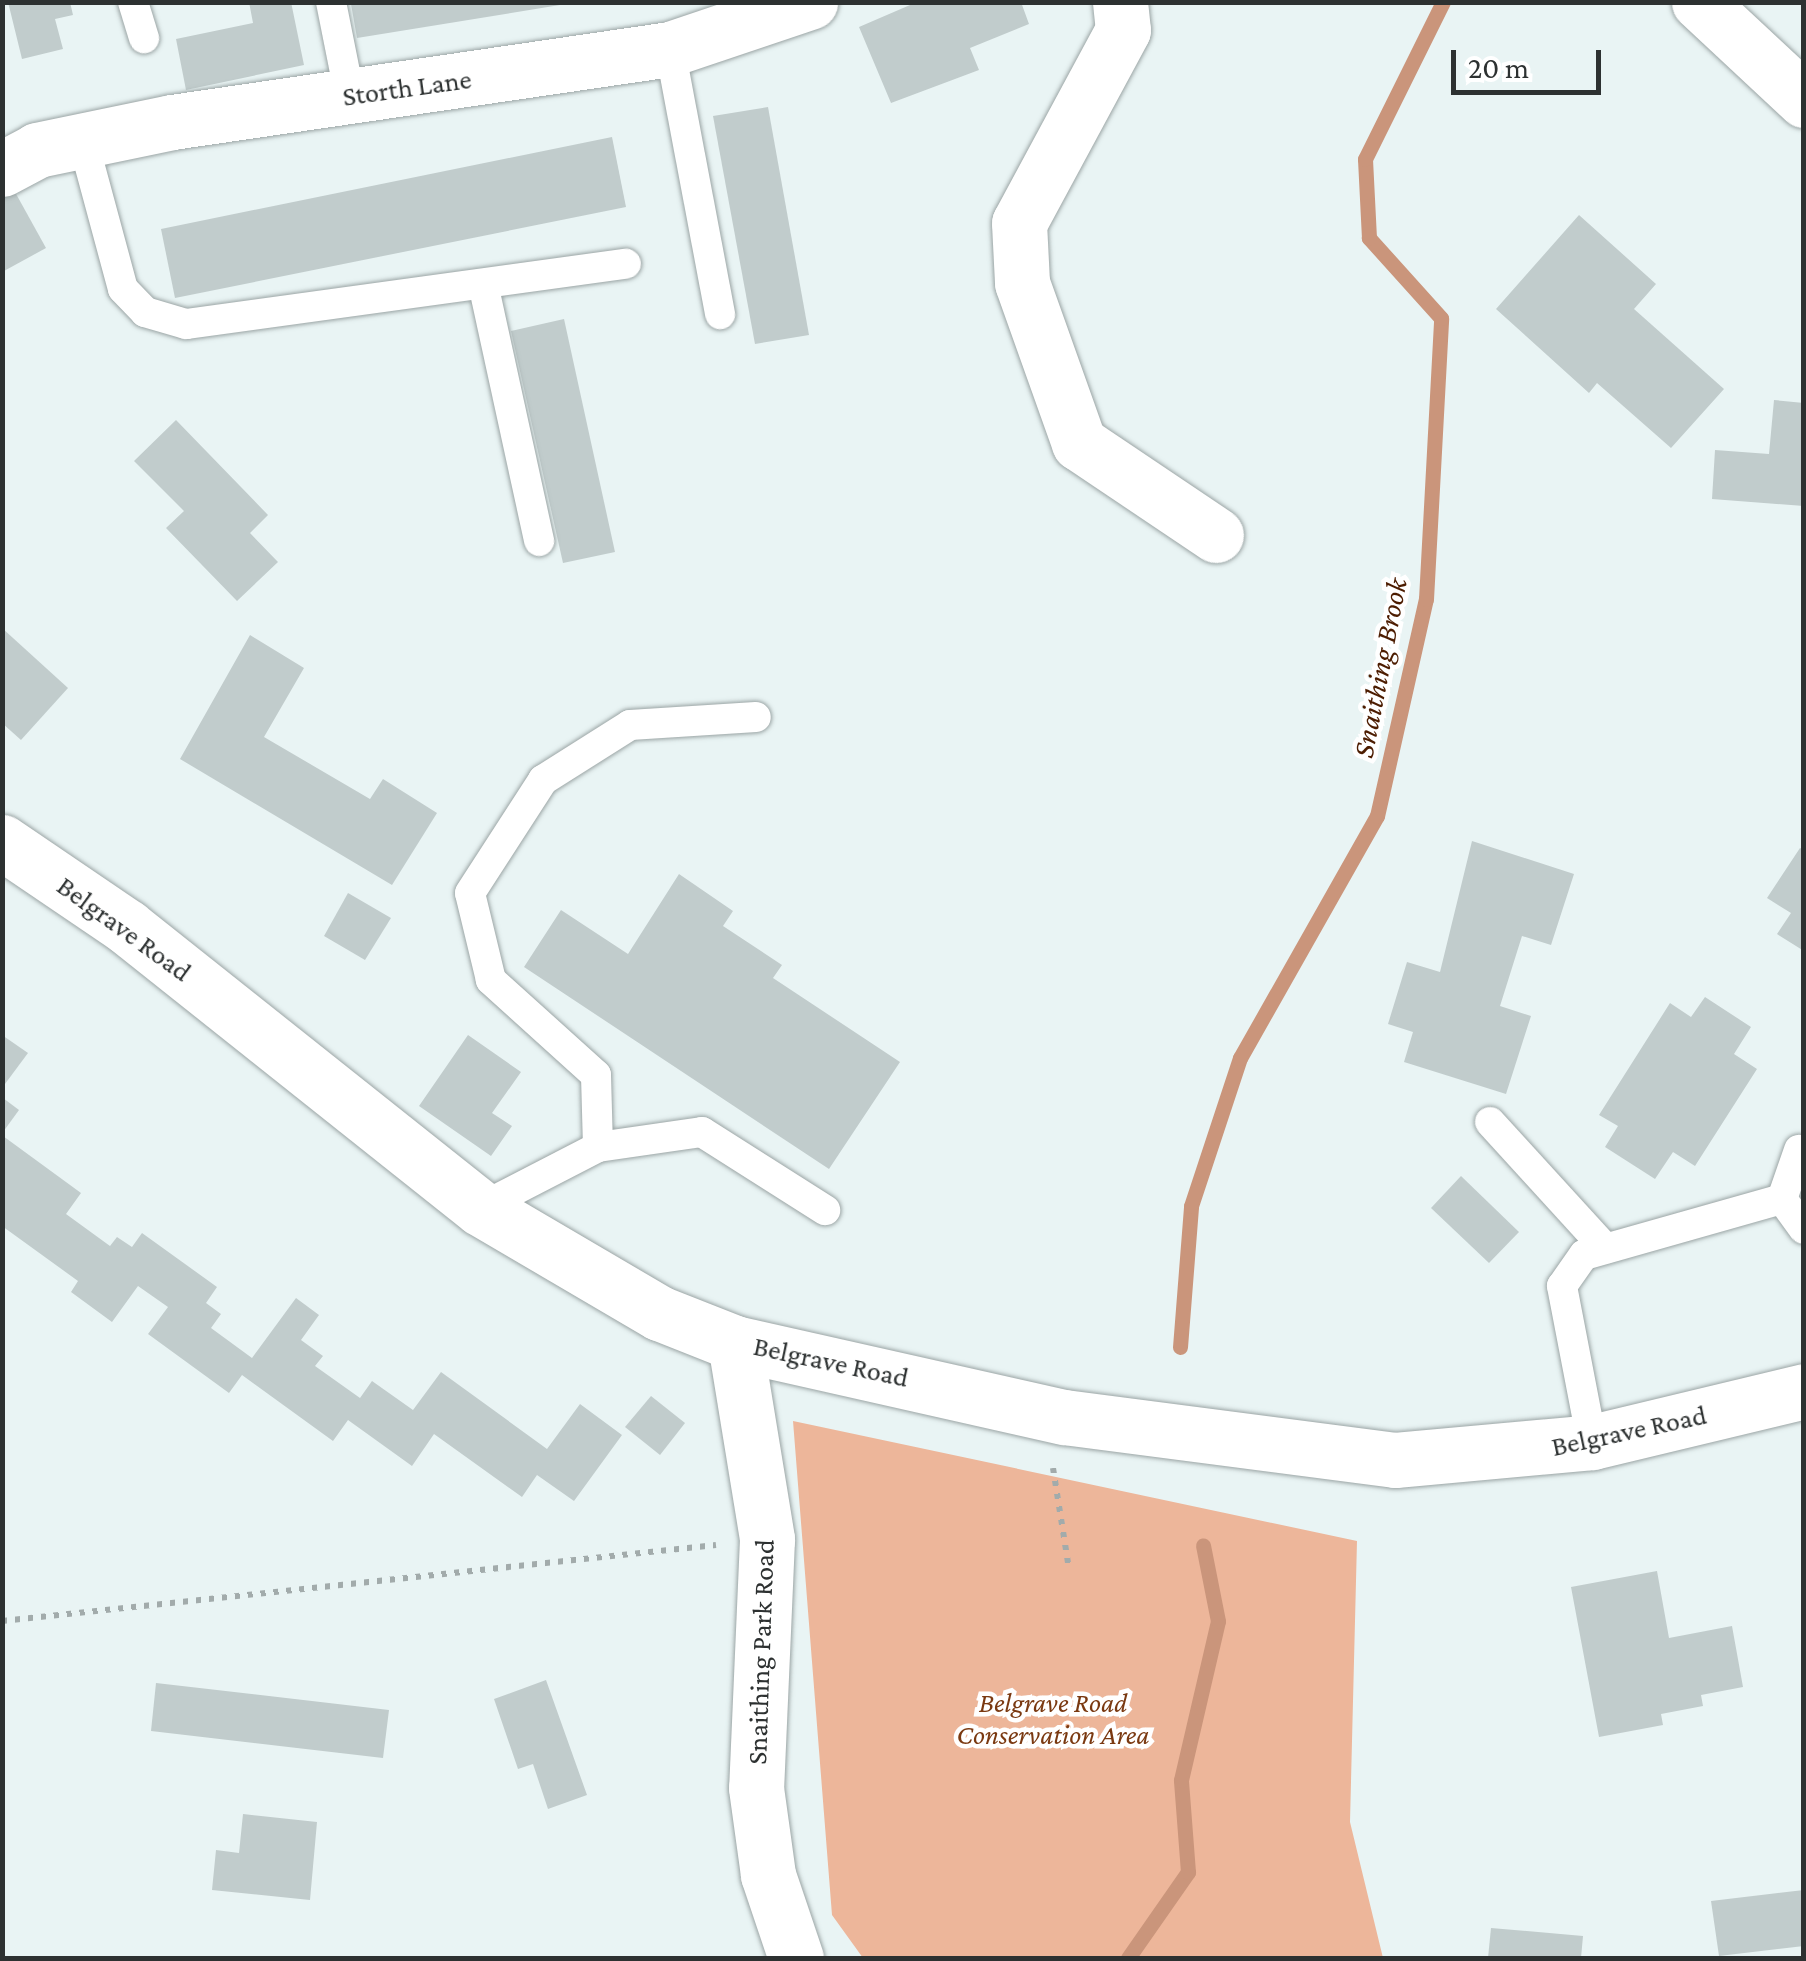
<!DOCTYPE html>
<html>
<head>
<meta charset="utf-8">
<style>
  body { margin:0 }
  #map { position:relative; width:1806px; height:1961px; overflow:hidden; background:#e9f4f4; font-family:"Crimson Pro",serif }
  div>[style] { position:absolute }
  [style*='--x'] { left:calc(var(--x)*1px); top:calc(var(--y)*1px); width:calc(var(--w)*1px); rotate:calc(var(--a)*1deg) }
  .forest>* { inset:0; background:#edb69a }
  .stream>* { height:15px; margin:-7.5px; padding:0 7.5px; transform-origin:7.5px; border-radius:7.5px; background:#ca957b }
  .building>* { inset:0; background:#c1cccc }
  .path>* { height:6px; margin-top:-3px; transform-origin:0; background:repeating-linear-gradient(90deg,#a2abab 0 5px,transparent 0 13px) }
  .roads { filter:drop-shadow(0 0 2px #9ba5a5) drop-shadow(0 0 2px #9ba5a5) }
  .lane>* { height:30px; margin:-15px; padding:0 15px; transform-origin:15px; border-radius:15px; background:#fff }
  .street>* { height:55px; margin:-27.5px; padding:0 27.5px; transform-origin:27.5px; border-radius:27.5px; background:#fff }
  span { translate:-50% -50%; white-space:nowrap; text-align:center; line-height:1.15; -webkit-text-stroke:9px #fff; paint-order:stroke }
  .street-label { font-size:28px; color:#2d3131 }
  .park-label { font-size:28px; color:#7a3911; font-style:italic }
  .water-label { font-size:30px; color:#4c1c00; font-style:italic }
  .frame { position:absolute; inset:0; border:5px solid #2d3131; pointer-events:none }
  .scale { position:absolute; left:1451px; top:50px; width:150px; height:45px; box-sizing:border-box; border:5px solid #2d3131; border-top:0; padding-left:12px; font-size:30px; line-height:35px; white-space:nowrap; color:#2d3131; -webkit-text-stroke:8px #fff; paint-order:stroke }
</style>
</head>
<body>
<div id="map">
  <div class="forest">
    <i style="clip-path:polygon(793px 1421px,1357px 1541px,1350px 1822px,1383px 1958px,863px 1958px,832px 1915px)"></i>
  </div>
  <div class="stream">
    <i style="--x:1180;--y:1347;--w:141;--a:-85.5"></i>
    <i style="--x:1191;--y:1206;--w:156;--a:-71.7"></i>
    <i style="--x:1240;--y:1058;--w:278;--a:-60.5"></i>
    <i style="--x:1377;--y:816;--w:222;--a:-77.3"></i>
    <i style="--x:1426;--y:599;--w:281;--a:-86.9"></i>
    <i style="--x:1441;--y:318;--w:108;--a:-132"></i>
    <i style="--x:1369;--y:238;--w:79;--a:-92.9"></i>
    <i style="--x:1365;--y:159;--w:175;--a:-63.6"></i>
    <i style="--x:1128;--y:1958;--w:105;--a:-55.1"></i>
    <i style="--x:1188;--y:1872;--w:92;--a:-94.4"></i>
    <i style="--x:1181;--y:1780;--w:163;--a:-76.9"></i>
    <i style="--x:1218;--y:1621;--w:77;--a:-101.2"></i>
  </div>
  <div class="building">
    <i style="clip-path:polygon(8px 2px,70px 2px,73px 15px,55px 19px,63px 49px,22px 59px)"></i>
    <i style="clip-path:polygon(249px 2px,291px 2px,304px 65px,186px 90px,176px 39px,253px 23px)"></i>
    <i style="clip-path:polygon(360px 2px,560px 2px,560px 5px,357px 38px,351px 4px)"></i>
    <i style="clip-path:polygon(917px 2px,1021px 2px,1029px 24px,970px 48px,979px 70px,891px 103px,859px 27px)"></i>
    <i style="clip-path:polygon(768px 107px,809px 335px,755px 344px,713px 116px)"></i>
    <i style="clip-path:polygon(612px 137px,626px 207px,175px 298px,161px 229px)"></i>
    <i style="clip-path:polygon(10px 183px,46px 248px,4px 271px,2px 187px)"></i>
    <i style="clip-path:polygon(1579px 215px,1656px 284px,1634px 309px,1724px 389px,1671px 448px,1597px 383px,1589px 393px,1496px 309px)"></i>
    <i style="clip-path:polygon(564px 319px,615px 552px,563px 563px,511px 331px)"></i>
    <i style="clip-path:polygon(1774px 400px,1804px 403px,1804px 506px,1712px 499px,1715px 450px,1769px 454px)"></i>
    <i style="clip-path:polygon(176px 420px,268px 515px,250px 533px,278px 562px,237px 601px,166px 528px,184px 511px,134px 461px)"></i>
    <i style="clip-path:polygon(2px 628px,68px 688px,21px 740px,2px 723px)"></i>
    <i style="clip-path:polygon(250px 635px,304px 668px,264px 737px,370px 799px,383px 779px,437px 813px,392px 885px,180px 759px)"></i>
    <i style="clip-path:polygon(1472px 841px,1574px 874px,1551px 945px,1522px 936px,1500px 1006px,1531px 1016px,1506px 1094px,1404px 1062px,1413px 1032px,1388px 1024px,1407px 962px,1440px 972px)"></i>
    <i style="clip-path:polygon(1800px 848px,1804px 850px,1804px 951px,1777px 934px,1791px 913px,1767px 898px)"></i>
    <i style="clip-path:polygon(679px 874px,733px 911px,723px 926px,782px 965px,773px 978px,900px 1062px,829px 1169px,524px 967px,561px 910px,628px 954px)"></i>
    <i style="clip-path:polygon(348px 893px,391px 918px,365px 960px,324px 936px)"></i>
    <i style="clip-path:polygon(1705px 997px,1751px 1027px,1734px 1054px,1757px 1069px,1695px 1166px,1673px 1152px,1655px 1179px,1605px 1147px,1618px 1126px,1599px 1115px,1670px 1003px,1691px 1017px)"></i>
    <i style="clip-path:polygon(2px 1035px,28px 1053px,2px 1088px)"></i>
    <i style="clip-path:polygon(468px 1035px,521px 1072px,492px 1113px,512px 1126px,491px 1156px,419px 1106px)"></i>
    <i style="clip-path:polygon(3px 1098px,19px 1110px,3px 1132px)"></i>
    <i style="clip-path:polygon(3px 1136px,81px 1193px,66px 1214px,110px 1246px,117px 1237px,132px 1247px,142px 1233px,217px 1287px,206px 1303px,221px 1314px,211px 1328px,252px 1358px,296px 1298px,319px 1315px,301px 1340px,323px 1356px,315px 1366px,360px 1398px,372px 1381px,413px 1410px,441px 1372px,547px 1449px,580px 1404px,622px 1435px,574px 1501px,537px 1475px,522px 1497px,434px 1434px,412px 1466px,348px 1420px,333px 1441px,242px 1375px,229px 1393px,148px 1334px,168px 1307px,138px 1286px,112px 1322px,71px 1292px,78px 1281px,2px 1226px)"></i>
    <i style="clip-path:polygon(1461px 1176px,1519px 1232px,1489px 1263px,1431px 1208px)"></i>
    <i style="clip-path:polygon(651px 1396px,685px 1423px,660px 1455px,625px 1427px)"></i>
    <i style="clip-path:polygon(1657px 1571px,1669px 1638px,1732px 1626px,1743px 1687px,1701px 1695px,1703px 1706px,1661px 1714px,1663px 1725px,1599px 1737px,1571px 1587px)"></i>
    <i style="clip-path:polygon(546px 1680px,587px 1795px,548px 1809px,533px 1764px,518px 1769px,494px 1699px)"></i>
    <i style="clip-path:polygon(156px 1683px,389px 1710px,383px 1758px,151px 1731px)"></i>
    <i style="clip-path:polygon(243px 1814px,317px 1822px,310px 1900px,212px 1890px,216px 1850px,239px 1853px)"></i>
    <i style="clip-path:polygon(1804px 1890px,1804px 1946px,1719px 1956px,1711px 1901px)"></i>
    <i style="clip-path:polygon(1491px 1928px,1583px 1936px,1581px 1958px,1488px 1958px)"></i>
  </div>
  <div class="path">
    <i style="--x:1053;--y:1468;--w:102;--a:81"></i>
    <i style="--x:2;--y:1621;--w:718;--a:-6.08"></i>
  </div>
  <div class="roads">
    <div class="lane">
      <i style="--x:133;--y:2;--w:38;--a:73"></i>
      <i style="--x:331;--y:2;--w:97;--a:78.7"></i>
      <i style="--x:670;--y:49;--w:270;--a:79.3"></i>
      <i style="--x:83;--y:141;--w:153;--a:74.9"></i>
      <i style="--x:123;--y:289;--w:32;--a:46"></i>
      <i style="--x:145;--y:312;--w:43;--a:16.3"></i>
      <i style="--x:186;--y:324;--w:444;--a:-7.8"></i>
      <i style="--x:484;--y:288;--w:259;--a:77.7"></i>
      <i style="--x:1490;--y:1122;--w:171;--a:47.6"></i>
      <i style="--x:598;--y:1147;--w:72;--a:-91.6"></i>
      <i style="--x:596;--y:1075;--w:142;--a:-137.9"></i>
      <i style="--x:491;--y:980;--w:89;--a:-103.6"></i>
      <i style="--x:470;--y:893;--w:135;--a:-57.1"></i>
      <i style="--x:543;--y:780;--w:103;--a:-32.3"></i>
      <i style="--x:630;--y:725;--w:126;--a:-3.6"></i>
      <i style="--x:1782;--y:1199;--w:37;--a:54"></i>
      <i style="--x:480;--y:1208;--w:133;--a:-27.3"></i>
      <i style="--x:598;--y:1147;--w:105;--a:-8.2"></i>
      <i style="--x:702;--y:1132;--w:146;--a:32.4"></i>
      <i style="--x:1592;--y:1442;--w:159;--a:-100.9"></i>
      <i style="--x:1562;--y:1286;--w:38;--a:-55"></i>
      <i style="--x:1584;--y:1255;--w:206;--a:-15.8"></i>
      <i style="--x:1782;--y:1199;--w:52;--a:-70.9"></i>
    </div>
    <div class="street">
      <i style="--x:1120;--y:2;--w:28;--a:84"></i>
      <i style="--x:1123;--y:30;--w:219;--a:118.3"></i>
      <i style="--x:1019;--y:223;--w:60;--a:87.1"></i>
      <i style="--x:1022;--y:283;--w:170;--a:70.4"></i>
      <i style="--x:1079;--y:443;--w:165;--a:33.9"></i>
      <i style="--x:1699;--y:2;--w:144;--a:43"></i>
      <i style="--x:2;--y:169;--w:40;--a:-28"></i>
      <i style="--x:37;--y:150;--w:138;--a:-11.7"></i>
      <i style="--x:172;--y:122;--w:503;--a:-8.34"></i>
      <i style="--x:670;--y:49;--w:148;--a:-18.6"></i>
      <i style="--x:2;--y:842;--w:151;--a:34.2"></i>
      <i style="--x:127;--y:927;--w:451;--a:38.5"></i>
      <i style="--x:480;--y:1208;--w:208;--a:30.4"></i>
      <i style="--x:659;--y:1313;--w:82;--a:21.5"></i>
      <i style="--x:735;--y:1343;--w:337;--a:12.7"></i>
      <i style="--x:1064;--y:1417;--w:334;--a:7.4"></i>
      <i style="--x:1395;--y:1460;--w:198;--a:-5.2"></i>
      <i style="--x:1592;--y:1442;--w:218;--a:-13.5"></i>
      <i style="--x:735;--y:1343;--w:199;--a:80.7"></i>
      <i style="--x:767;--y:1539;--w:249;--a:92.5"></i>
      <i style="--x:756;--y:1788;--w:88;--a:82.1"></i>
      <i style="--x:768;--y:1875;--w:88;--a:71.4"></i>
    </div>
  </div>
  <div class="street-label">
    <span style="left:407px;top:88px;rotate:-8deg">Storth Lane</span>
    <span style="left:124px;top:929px;rotate:36deg">Belgrave Road</span>
    <span style="left:831px;top:1362px;rotate:12deg">Belgrave Road</span>
    <span style="left:1629px;top:1431px;rotate:-12deg">Belgrave Road</span>
    <span style="left:761px;top:1652px;rotate:-88deg">Snaithing Park Road</span>
  </div>
  <div class="park-label">
    <span style="left:1053px;top:1719px">Belgrave Road<br>Conservation Area</span>
  </div>
  <div class="water-label">
    <span style="left:1380px;top:668px;rotate:-79deg">Snaithing Brook</span>
  </div>
  <div class="frame"></div>
  <div class="scale">20 m</div>
</div>
</body>
</html>
